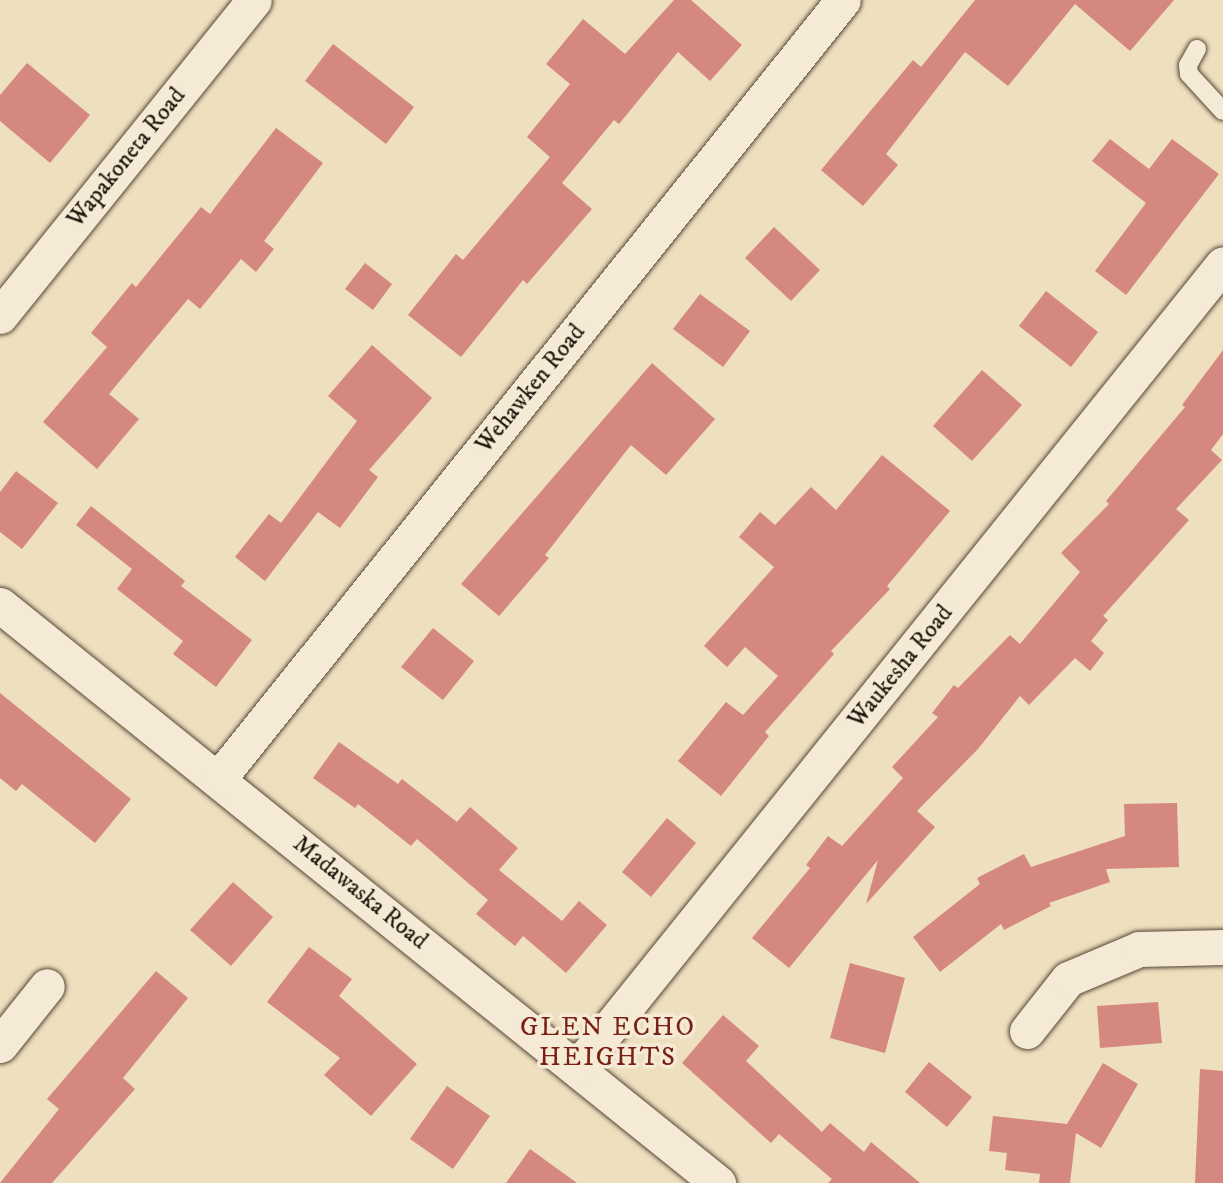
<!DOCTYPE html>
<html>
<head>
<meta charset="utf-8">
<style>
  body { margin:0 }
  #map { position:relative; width:1223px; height:1183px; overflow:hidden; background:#eedfbe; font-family:"IM FELL DW Pica",serif }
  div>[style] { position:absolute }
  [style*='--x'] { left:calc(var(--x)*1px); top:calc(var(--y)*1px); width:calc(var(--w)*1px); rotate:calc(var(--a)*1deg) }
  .building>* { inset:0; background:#d5887f }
  .roads { filter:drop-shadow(0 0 2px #564739) drop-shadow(0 0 2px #564739) }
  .lane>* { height:18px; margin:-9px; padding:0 9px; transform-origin:9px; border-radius:9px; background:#f4ead5 }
  .street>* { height:35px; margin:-17.5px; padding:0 17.5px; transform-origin:17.5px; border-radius:17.5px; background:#f4ead5 }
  span { translate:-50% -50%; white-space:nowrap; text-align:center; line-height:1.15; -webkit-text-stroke:7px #f4ead5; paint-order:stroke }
  .street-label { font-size:24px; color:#23140d }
  .neighbourhood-label { font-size:26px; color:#7a1f14; letter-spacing:2px }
</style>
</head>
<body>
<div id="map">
  <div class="building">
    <i style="clip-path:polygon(674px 0,691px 0,742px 45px,710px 81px,678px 52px,619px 124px,614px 120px,562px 183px,592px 209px,527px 284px,523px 280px,461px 357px,408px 315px,456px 254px,463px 260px,550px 157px,527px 137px,570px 84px,546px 64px,583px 19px,625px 54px)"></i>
    <i style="clip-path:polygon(975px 0,1174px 0,1130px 51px,1075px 4px,1008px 86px,965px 52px,886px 154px,898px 165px,863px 206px,821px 170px,913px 60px,921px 67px)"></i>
    <i style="clip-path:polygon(333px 44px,414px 107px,386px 144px,305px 81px)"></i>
    <i style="clip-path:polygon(27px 63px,90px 115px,50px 163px,0 121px,0 95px)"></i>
    <i style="clip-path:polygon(276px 128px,323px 163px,264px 241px,274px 249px,256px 272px,241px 259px,200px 309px,188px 299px,109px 394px,139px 419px,97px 469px,43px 422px,107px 347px,91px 333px,132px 283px,136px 287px,201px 207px,210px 214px)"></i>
    <i style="clip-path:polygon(1110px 139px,1149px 169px,1172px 139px,1219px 174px,1126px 295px,1095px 271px,1146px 203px,1092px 161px)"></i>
    <i style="clip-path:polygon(774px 227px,820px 270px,791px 301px,745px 258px)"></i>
    <i style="clip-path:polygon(365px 263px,392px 284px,373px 310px,345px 289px)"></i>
    <i style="clip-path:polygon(1046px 291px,1098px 332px,1071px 367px,1019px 326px)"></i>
    <i style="clip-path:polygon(700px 294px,750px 331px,723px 367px,673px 329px)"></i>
    <i style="clip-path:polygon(372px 345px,432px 398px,369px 470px,378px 477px,340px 528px,318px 512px,265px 581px,235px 557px,269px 514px,281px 523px,357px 421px,328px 396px)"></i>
    <i style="clip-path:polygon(1223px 350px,1223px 434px,1211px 450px,1222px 460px,1176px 509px,1189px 520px,1103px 616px,1108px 620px,1091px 641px,1104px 653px,1090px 671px,1075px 658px,1029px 705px,1020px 696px,978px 749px,917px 811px,935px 827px,866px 904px,878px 860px,789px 968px,752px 938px,810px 868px,806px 865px,828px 836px,842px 846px,903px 778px,892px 767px,938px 717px,932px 713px,954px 685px,958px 688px,1010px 635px,1020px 644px,1080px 572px,1061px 553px,1109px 504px,1106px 501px,1185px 407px,1182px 405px)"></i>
    <i style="clip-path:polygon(652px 363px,715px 419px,666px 475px,631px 445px,545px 555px,549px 558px,499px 616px,461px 584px)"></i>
    <i style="clip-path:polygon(982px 370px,1022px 405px,972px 461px,933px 426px)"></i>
    <i style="clip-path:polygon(882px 455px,950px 511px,887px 586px,890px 589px,831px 651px,834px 654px,765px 732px,769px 736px,721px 796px,678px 761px,726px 702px,743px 715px,778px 676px,745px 647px,727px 667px,704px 646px,774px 567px,739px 537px,760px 512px,775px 525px,811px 487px,836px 510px)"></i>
    <i style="clip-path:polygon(16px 471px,58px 503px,22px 549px,0 532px,0 492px)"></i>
    <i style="clip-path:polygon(91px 506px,185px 581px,181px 586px,252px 640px,216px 687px,173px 654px,183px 641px,117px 589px,132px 569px,76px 525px)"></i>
    <i style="clip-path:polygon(433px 628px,474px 661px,443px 700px,401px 667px)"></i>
    <i style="clip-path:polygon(0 693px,131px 799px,95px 843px,22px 784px,16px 791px,0 778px)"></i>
    <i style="clip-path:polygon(339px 742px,398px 784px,402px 779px,457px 822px,470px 807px,518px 848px,499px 870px,562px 921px,579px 901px,607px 925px,566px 973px,523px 936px,515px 946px,476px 914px,488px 900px,417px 839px,411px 846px,358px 804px,355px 808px,313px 778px)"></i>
    <i style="clip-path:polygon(1177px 803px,1179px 867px,1106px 869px,1110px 882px,1049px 903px,1051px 906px,1004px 930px,1001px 924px,940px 972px,913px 937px,980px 884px,977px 878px,1024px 854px,1031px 867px,1125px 836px,1124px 804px)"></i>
    <i style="clip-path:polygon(667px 818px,696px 843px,651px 897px,622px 872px)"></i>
    <i style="clip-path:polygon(233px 882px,273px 917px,231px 966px,190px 930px)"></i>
    <i style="clip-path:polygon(309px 947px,352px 979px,339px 996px,417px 1064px,371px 1116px,324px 1075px,340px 1058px,267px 1002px)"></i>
    <i style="clip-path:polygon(850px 963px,905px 978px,885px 1053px,830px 1038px)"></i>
    <i style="clip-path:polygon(156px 971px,188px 998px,123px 1078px,135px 1089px,52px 1183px,0 1183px,59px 1109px,47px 1099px)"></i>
    <i style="clip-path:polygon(1158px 1002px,1162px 1043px,1100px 1048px,1097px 1006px)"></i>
    <i style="clip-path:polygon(723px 1015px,759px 1046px,746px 1061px,822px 1132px,830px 1123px,864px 1152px,871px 1142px,920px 1183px,828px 1183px,832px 1179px,779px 1134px,771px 1143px,682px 1063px)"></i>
    <i style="clip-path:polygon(929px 1062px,972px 1097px,947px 1127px,905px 1092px)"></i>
    <i style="clip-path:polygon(1103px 1063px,1138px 1084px,1101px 1148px,1076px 1133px,1070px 1183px,1039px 1183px,1040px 1174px,1005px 1170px,1007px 1153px,989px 1151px,993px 1116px,1067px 1124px)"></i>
    <i style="clip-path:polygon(1200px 1069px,1223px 1071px,1223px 1183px,1195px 1183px)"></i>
    <i style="clip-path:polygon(447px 1086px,490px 1116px,453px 1169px,410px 1139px)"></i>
    <i style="clip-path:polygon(530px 1149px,577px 1183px,506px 1183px)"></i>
  </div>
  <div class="roads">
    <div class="lane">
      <i style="--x:1197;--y:49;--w:18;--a:119"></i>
      <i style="--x:1188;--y:65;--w:9;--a:84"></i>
      <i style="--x:1189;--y:74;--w:50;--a:47.4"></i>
    </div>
    <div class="street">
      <i style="--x:0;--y:316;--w:405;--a:-51.2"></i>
      <i style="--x:0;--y:605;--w:922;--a:38.83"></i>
      <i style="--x:219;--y:778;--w:997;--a:-51.27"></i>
      <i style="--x:1027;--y:1031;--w:66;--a:-51.7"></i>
      <i style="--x:1068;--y:979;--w:77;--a:-22.9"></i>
      <i style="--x:1139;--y:949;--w:84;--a:-1.4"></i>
      <i style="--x:0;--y:1045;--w:75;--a:-51.5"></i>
      <i style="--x:577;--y:1068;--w:1031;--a:-51.22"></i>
    </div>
  </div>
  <div class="street-label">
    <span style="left:127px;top:158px;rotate:-51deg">Wapakoneta Road</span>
    <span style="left:531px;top:389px;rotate:-51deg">Wehawken Road</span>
    <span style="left:901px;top:667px;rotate:-51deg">Waukesha Road</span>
    <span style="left:360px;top:893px;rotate:39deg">Madawaska Road</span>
  </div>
  <div class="neighbourhood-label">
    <span style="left:608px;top:1043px">GLEN ECHO<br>HEIGHTS</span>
  </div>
</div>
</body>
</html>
